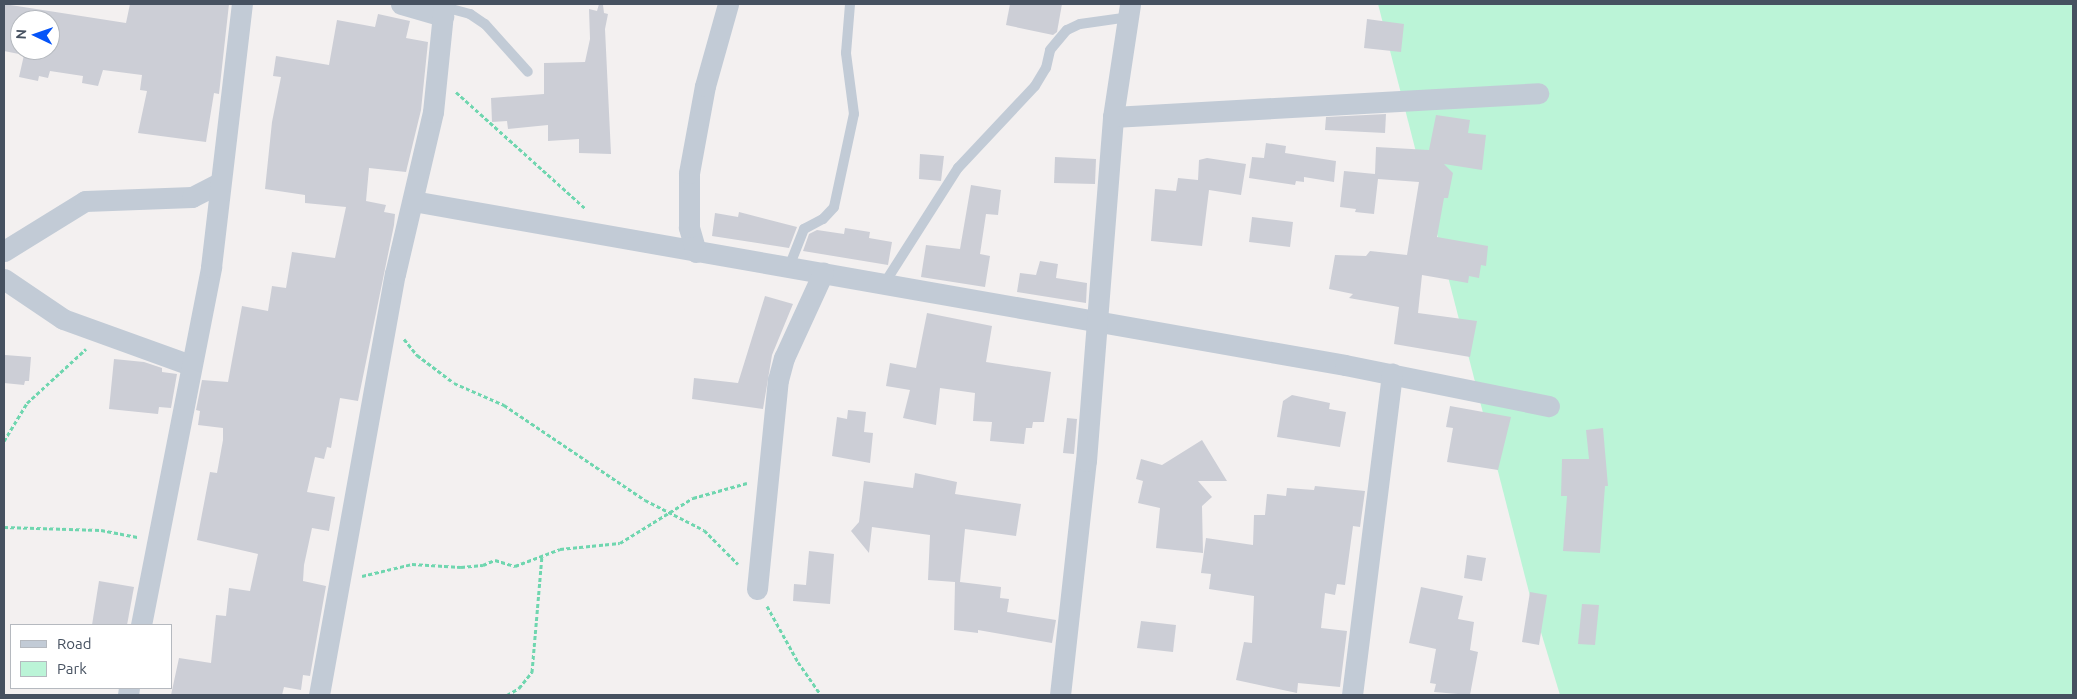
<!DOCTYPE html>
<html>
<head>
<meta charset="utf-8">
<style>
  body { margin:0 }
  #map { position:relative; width:2077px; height:699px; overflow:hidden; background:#f3f0f0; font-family:Ubuntu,sans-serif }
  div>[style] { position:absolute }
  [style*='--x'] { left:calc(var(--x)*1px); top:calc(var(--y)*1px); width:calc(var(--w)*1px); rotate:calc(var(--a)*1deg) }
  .green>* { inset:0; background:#bbf4d7 }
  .building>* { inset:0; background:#ccced6 }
  .path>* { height:3px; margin-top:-1.5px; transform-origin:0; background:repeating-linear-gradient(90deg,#6fd6af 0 4px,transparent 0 6.5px) }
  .service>* { height:10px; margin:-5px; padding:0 5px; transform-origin:5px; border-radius:5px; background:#c2cbd6 }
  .minor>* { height:21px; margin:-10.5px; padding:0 10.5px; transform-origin:10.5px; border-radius:10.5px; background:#c2cbd6 }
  span { translate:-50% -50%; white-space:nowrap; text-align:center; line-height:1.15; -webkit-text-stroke:4.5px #fff; paint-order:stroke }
  .frame { position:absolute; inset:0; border:5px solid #465160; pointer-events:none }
  .legend { position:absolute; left:10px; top:624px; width:162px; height:65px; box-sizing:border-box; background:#fff; border:1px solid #b5b9bf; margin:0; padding:6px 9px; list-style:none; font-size:15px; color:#465160 }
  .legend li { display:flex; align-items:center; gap:10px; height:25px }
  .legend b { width:25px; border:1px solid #b5b9bf }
  .north { position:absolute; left:10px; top:10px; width:50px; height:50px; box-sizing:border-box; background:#fff; border:1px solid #b5b9bf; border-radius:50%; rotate:273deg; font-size:14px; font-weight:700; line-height:20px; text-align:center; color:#465160 }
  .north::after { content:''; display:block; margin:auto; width:18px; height:22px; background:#0554f8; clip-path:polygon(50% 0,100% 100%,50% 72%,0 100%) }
</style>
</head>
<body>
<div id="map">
  <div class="green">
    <i style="clip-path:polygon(1378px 4px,2073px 4px,2073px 695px,1560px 695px,1530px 596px)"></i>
  </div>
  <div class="building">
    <i style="clip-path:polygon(evenodd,4px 4px,126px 23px,130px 4px,229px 4px,219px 94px,214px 93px,206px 142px,138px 133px,147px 91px,140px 90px,142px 75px,103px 70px,98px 86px,82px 83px,83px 76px,50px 71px,48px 78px,39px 76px,38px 81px,19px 77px,24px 55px,4px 51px,4px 4px,20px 20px,50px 20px,50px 50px,20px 50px,20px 20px)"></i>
    <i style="clip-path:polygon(599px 4px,603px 5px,604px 13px,608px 14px,605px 29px,611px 154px,579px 153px,579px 139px,548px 141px,548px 125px,508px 129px,507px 121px,492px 122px,491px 98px,544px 94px,544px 63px,585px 62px,590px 39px,589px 9px,597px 11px)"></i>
    <i style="clip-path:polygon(1010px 4px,1062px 4px,1057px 32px,1053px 35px,1006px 25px)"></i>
    <i style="clip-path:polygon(378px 14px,410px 21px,406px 38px,428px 42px,421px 110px,406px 172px,369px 168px,366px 201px,386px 205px,384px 212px,395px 214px,394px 225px,358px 401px,340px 398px,331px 448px,327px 447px,324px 459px,315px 457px,307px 492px,335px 497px,329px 531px,312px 528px,304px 565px,303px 581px,326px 586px,310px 676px,303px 675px,301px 690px,284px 687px,282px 695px,171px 695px,179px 658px,211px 663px,216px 615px,226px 616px,229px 588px,250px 591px,258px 554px,197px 540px,210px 472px,217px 473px,223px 440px,223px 428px,198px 425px,200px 411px,196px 410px,202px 380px,228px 382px,242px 306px,268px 311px,272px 286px,286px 288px,292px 252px,335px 258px,346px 207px,305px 203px,305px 195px,265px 189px,272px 122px,281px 77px,273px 76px,276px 56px,329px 65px,337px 20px,375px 27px)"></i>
    <i style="clip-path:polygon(1367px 19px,1404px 24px,1401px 52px,1364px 48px)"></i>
    <i style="clip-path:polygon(1386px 114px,1385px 133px,1325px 130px,1326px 117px)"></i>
    <i style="clip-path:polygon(1436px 115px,1470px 120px,1468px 133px,1486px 135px,1482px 170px,1444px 164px,1453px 173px,1448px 198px,1444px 198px,1437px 237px,1488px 246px,1486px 266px,1481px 265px,1479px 278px,1469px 276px,1468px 283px,1422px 275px,1418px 313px,1477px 321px,1470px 357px,1394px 344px,1399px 307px,1349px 298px,1353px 294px,1329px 289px,1335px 255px,1366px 256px,1370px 251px,1407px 255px,1419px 182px,1378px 179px,1374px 214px,1355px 212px,1356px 209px,1340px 207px,1344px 171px,1375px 174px,1376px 147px,1429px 150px)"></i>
    <i style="clip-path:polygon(1266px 143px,1286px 146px,1285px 153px,1336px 161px,1334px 182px,1304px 177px,1304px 182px,1296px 181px,1295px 185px,1249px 178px,1252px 157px,1264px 158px)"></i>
    <i style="clip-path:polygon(920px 154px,944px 156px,941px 181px,919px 179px)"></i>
    <i style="clip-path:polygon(1055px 157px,1096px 159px,1095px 184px,1054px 183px)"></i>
    <i style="clip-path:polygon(1207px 158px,1246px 164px,1241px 195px,1209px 190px,1202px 246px,1151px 241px,1155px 189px,1176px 191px,1178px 178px,1198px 180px,1199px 160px)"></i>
    <i style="clip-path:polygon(971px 185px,1001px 190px,998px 215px,986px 214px,980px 254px,990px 256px,985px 287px,921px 277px,926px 245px,960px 249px)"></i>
    <i style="clip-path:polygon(739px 212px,797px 227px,789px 248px,712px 236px,715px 213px,738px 217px)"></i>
    <i style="clip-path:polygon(1252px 217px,1293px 222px,1290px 247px,1249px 242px)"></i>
    <i style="clip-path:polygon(845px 228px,870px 232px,869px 238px,892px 242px,888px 265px,803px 251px,809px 234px,817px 230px,844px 234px)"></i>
    <i style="clip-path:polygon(1040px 261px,1058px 264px,1056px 278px,1087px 283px,1086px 303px,1017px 292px,1020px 273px,1036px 275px)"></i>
    <i style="clip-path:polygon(765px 296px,793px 304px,772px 355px,763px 409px,692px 399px,694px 378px,738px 383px)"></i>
    <i style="clip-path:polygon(927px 313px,992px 326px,986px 362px,1051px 372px,1044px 422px,1033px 422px,1032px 428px,1026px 428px,1024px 444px,990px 441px,992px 422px,973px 421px,975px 393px,940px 388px,936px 425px,903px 418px,910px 390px,886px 386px,890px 363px,916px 368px)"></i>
    <i style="clip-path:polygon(5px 355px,31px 357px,29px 381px,25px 381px,24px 385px,4px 383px)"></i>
    <i style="clip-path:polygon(114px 359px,144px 362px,162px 368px,162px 372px,177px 374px,171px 408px,159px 407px,158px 414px,109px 409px)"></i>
    <i style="clip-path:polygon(1292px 395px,1330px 403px,1329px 409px,1346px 412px,1340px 447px,1277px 437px,1283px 401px)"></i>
    <i style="clip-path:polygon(1450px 406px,1511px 417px,1498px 470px,1447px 462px,1453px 428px,1446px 427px)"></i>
    <i style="clip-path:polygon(848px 410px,866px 412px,864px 432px,873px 433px,870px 463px,832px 456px,837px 417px,847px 419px)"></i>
    <i style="clip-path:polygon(1067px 418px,1077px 419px,1074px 454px,1063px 453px)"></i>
    <i style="clip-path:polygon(1603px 428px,1608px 486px,1605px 486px,1600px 553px,1563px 551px,1567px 496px,1561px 496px,1562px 459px,1589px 459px,1586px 430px)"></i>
    <i style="clip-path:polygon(1202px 440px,1227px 481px,1198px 481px,1212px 497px,1202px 506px,1203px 553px,1156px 548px,1160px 508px,1138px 503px,1143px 481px,1136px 479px,1141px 459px,1162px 465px)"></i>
    <i style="clip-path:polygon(915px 473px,957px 482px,955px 494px,1021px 504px,1016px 536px,965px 529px,960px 582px,1001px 587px,1000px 598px,1009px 599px,1007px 612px,1056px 620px,1052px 643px,978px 630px,978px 633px,954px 630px,955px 582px,928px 580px,930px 535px,872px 527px,869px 553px,851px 531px,859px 522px,864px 481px,913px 488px)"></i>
    <i style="clip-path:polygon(1315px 486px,1365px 491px,1360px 527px,1353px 526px,1345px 585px,1337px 584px,1335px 595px,1325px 593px,1321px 628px,1347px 631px,1340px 687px,1298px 683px,1297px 693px,1236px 680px,1244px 642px,1252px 643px,1254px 596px,1209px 589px,1211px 574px,1201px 573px,1206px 538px,1253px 545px,1254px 515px,1265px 515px,1267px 494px,1286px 496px,1287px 488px,1314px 490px)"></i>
    <i style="clip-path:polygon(809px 551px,834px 554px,830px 604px,793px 601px,794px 584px,806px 585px)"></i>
    <i style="clip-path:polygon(1467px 555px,1486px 558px,1482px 581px,1464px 578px)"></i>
    <i style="clip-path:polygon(99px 581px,134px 587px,127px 625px,92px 625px)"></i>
    <i style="clip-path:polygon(1421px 587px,1463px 596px,1458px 619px,1474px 622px,1470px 650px,1478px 652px,1470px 695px,1434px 692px,1436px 684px,1430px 683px,1436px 649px,1409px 643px)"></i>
    <i style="clip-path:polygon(1530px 592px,1547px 595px,1539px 645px,1522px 642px)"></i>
    <i style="clip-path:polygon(1582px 604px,1599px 605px,1595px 645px,1578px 644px)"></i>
    <i style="clip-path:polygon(1141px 621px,1176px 625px,1173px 652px,1137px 648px)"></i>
  </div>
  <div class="path">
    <i style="--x:456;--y:92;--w:173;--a:42"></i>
    <i style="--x:404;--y:339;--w:21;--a:51"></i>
    <i style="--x:417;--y:355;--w:46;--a:37.1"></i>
    <i style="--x:454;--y:383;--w:55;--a:23.7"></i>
    <i style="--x:504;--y:405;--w:170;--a:34"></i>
    <i style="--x:645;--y:500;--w:66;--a:27"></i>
    <i style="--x:704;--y:530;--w:48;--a:45"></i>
    <i style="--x:4;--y:441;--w:44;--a:-58.8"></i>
    <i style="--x:27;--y:403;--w:80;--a:-42.5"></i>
    <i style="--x:4;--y:527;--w:97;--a:1.8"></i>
    <i style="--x:101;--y:530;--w:37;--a:11"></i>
    <i style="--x:362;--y:576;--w:51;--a:-13.5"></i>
    <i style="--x:412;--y:564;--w:49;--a:3.5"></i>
    <i style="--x:461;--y:567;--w:22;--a:-5"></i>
    <i style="--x:483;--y:565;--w:13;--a:-23"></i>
    <i style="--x:495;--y:560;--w:21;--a:17"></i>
    <i style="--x:515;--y:566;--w:48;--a:-20.7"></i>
    <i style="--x:560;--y:549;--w:60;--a:-5.7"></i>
    <i style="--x:620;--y:543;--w:86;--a:-31.7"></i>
    <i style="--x:693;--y:498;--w:56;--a:-15.5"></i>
    <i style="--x:767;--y:606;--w:64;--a:61"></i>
    <i style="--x:798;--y:662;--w:40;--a:55.1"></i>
    <i style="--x:507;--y:695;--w:14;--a:-30"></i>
    <i style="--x:519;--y:688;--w:21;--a:-51"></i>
    <i style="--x:532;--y:672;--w:116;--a:-85.1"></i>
  </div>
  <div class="service">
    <i style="--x:444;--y:7;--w:27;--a:15"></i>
    <i style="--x:470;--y:14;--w:18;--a:34"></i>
    <i style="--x:485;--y:24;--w:64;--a:48.1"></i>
    <i style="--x:789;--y:267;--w:41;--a:-68.5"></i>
    <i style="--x:804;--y:229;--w:21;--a:-28"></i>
    <i style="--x:823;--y:219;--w:16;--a:-47"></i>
    <i style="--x:834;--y:207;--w:95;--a:-77.9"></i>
    <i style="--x:854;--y:114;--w:62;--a:-97.5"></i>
    <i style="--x:846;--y:53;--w:49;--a:-85.3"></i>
    <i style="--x:884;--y:284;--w:138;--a:-57.5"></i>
    <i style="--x:958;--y:168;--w:112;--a:-46.8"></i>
    <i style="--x:1035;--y:86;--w:21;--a:-59"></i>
    <i style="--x:1046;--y:68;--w:18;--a:-77"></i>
    <i style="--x:1050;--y:50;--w:26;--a:-50"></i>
    <i style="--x:1067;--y:30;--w:14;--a:-25"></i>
    <i style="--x:1080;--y:24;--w:49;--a:-8.1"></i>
  </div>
  <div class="minor">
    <i style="--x:401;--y:4;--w:44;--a:15.9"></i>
    <i style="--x:1113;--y:117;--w:426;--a:-3.2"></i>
    <i style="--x:413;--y:201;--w:946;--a:9.98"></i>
    <i style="--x:1345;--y:365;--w:208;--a:11.4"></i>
    <i style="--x:4;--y:251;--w:95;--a:-31.7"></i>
    <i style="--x:85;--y:201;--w:107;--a:-2.1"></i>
    <i style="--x:192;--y:197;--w:30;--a:-27"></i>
    <i style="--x:696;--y:252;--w:26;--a:-106"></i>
    <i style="--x:689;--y:227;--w:54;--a:-90"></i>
    <i style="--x:689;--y:173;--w:88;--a:-79.6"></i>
    <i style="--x:705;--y:86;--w:85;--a:-74.3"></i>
    <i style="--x:4;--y:279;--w:71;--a:34.1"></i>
    <i style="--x:63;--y:319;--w:135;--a:19.9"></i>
    <i style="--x:757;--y:589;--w:210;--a:-84.3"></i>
    <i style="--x:778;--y:380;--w:23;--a:-75"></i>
    <i style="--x:784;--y:358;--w:94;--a:-65.4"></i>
    <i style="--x:141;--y:625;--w:365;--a:-78.9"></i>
    <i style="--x:211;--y:267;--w:265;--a:-83.3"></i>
    <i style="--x:128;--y:695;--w:7;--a:-82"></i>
    <i style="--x:319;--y:695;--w:428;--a:-79.8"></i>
    <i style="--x:395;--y:274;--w:166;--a:-76.8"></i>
    <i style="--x:433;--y:112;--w:109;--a:-84.2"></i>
    <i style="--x:1060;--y:695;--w:235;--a:-83.7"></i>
    <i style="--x:1086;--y:461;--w:345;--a:-85.5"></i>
    <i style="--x:1113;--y:117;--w:114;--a:-81.4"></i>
    <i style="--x:1352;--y:695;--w:324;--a:-82.9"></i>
  </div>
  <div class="frame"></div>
  <ul class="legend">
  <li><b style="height:6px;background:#c2cbd6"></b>Road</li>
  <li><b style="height:14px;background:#bbf4d7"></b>Park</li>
  </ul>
  <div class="north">N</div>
</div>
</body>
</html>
